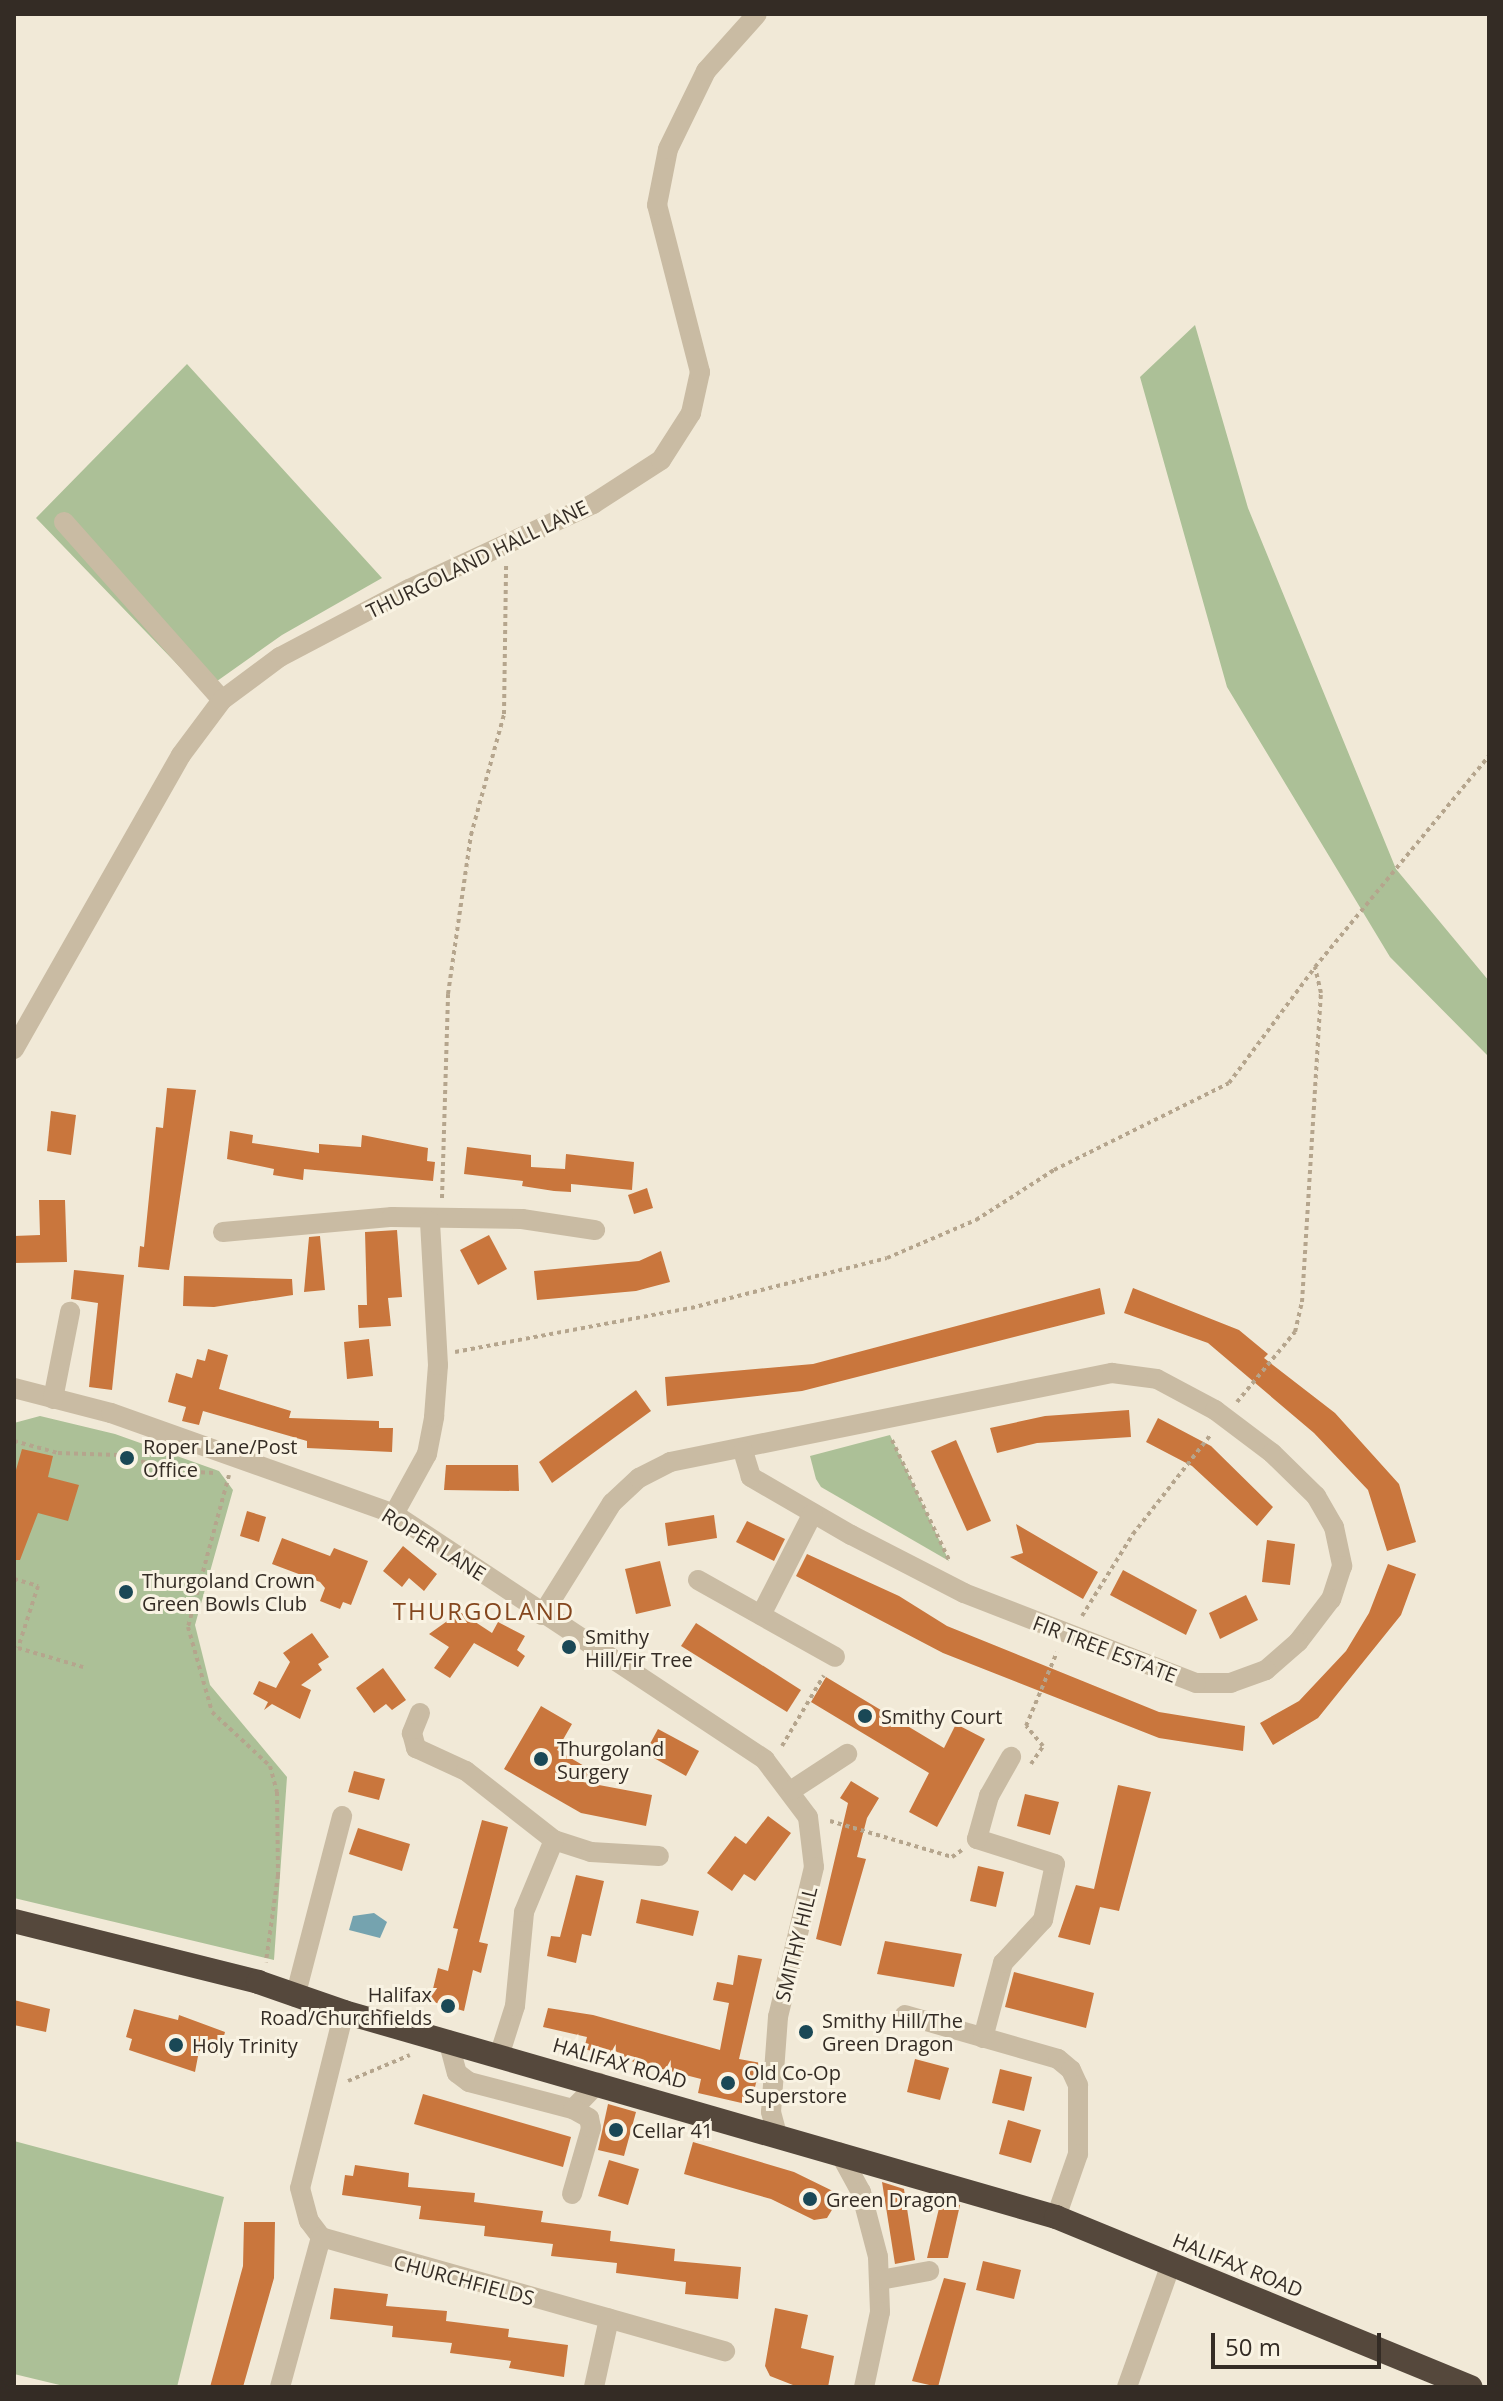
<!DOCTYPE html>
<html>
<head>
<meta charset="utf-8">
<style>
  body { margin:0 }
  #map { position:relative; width:1503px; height:2401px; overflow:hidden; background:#f1e9d7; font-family:"Open Sans",sans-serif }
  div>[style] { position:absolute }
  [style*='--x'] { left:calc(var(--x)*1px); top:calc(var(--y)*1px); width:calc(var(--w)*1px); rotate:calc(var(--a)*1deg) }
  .green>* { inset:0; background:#acc097 }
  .water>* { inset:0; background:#75a3af }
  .building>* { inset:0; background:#c9763d }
  .path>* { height:4px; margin-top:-2px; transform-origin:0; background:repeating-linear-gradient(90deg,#b5a58d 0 4px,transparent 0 8px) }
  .minor>* { height:20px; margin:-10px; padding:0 10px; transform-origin:10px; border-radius:10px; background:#c9bba3 }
  .highway>* { height:24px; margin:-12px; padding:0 12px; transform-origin:12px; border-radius:12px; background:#55483c }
  .dots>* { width:22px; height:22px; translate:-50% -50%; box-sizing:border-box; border:4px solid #f9f3e3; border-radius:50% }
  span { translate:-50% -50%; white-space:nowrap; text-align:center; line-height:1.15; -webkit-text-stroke:6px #f9f3e3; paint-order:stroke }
  .street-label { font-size:20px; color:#342c25 }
  .poi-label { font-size:20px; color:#342c25 }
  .left { translate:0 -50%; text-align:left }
  .right { translate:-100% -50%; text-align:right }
  .quarter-label { font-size:24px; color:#84461d; letter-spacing:2px }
  .frame { position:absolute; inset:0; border:16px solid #342c25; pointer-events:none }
  .scale { position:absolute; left:1211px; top:2333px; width:170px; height:36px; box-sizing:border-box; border:4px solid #342c25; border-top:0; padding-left:10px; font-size:24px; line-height:28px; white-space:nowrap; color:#342c25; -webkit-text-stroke:6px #f9f3e3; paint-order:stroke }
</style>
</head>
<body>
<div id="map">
  <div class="green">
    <i style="clip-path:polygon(1195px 325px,1248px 508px,1396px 869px,1489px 981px,1489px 1057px,1390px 957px,1227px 687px,1140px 377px)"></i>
    <i style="clip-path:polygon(187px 364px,382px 578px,282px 635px,203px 691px,36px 518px)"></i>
    <i style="clip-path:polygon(40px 1416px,115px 1434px,219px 1471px,233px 1490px,195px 1625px,210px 1685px,287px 1777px,274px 1960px,14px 1898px,14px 1423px)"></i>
    <i style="clip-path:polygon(890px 1435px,949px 1561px,821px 1487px,816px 1479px,810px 1456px)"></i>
    <i style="clip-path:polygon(14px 2141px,224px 2197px,177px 2387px,68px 2387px,14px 2374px)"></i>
  </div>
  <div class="water">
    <i style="clip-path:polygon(374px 1913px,387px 1922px,380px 1938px,349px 1930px,353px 1916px)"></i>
  </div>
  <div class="building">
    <i style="clip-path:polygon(167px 1088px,196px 1090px,169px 1270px,138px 1267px,140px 1246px,144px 1247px,156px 1127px,163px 1128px)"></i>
    <i style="clip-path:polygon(51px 1111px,76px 1115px,71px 1155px,47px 1151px)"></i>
    <i style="clip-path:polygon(230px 1131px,253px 1135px,252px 1143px,319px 1153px,319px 1144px,361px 1147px,362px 1135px,428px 1148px,427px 1161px,435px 1162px,433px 1181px,304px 1169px,303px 1180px,273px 1175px,274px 1169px,227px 1159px)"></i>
    <i style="clip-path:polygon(467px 1147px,531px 1155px,531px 1167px,565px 1169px,566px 1154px,634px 1162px,632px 1190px,571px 1184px,571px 1192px,554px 1191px,522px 1186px,523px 1181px,464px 1174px)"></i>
    <i style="clip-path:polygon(647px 1188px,653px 1208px,634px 1214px,628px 1195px)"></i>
    <i style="clip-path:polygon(39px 1200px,65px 1200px,67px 1262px,14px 1263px,14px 1236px,40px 1235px)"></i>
    <i style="clip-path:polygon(397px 1230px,402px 1297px,388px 1298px,391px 1326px,359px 1328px,358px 1305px,367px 1305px,365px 1232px)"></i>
    <i style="clip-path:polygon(489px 1235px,507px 1269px,478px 1285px,460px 1250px)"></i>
    <i style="clip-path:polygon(320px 1236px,325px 1290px,304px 1292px,309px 1237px)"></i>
    <i style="clip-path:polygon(661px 1251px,670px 1282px,636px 1291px,537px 1300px,534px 1271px,639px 1261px)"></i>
    <i style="clip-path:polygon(74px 1270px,124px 1275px,112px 1390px,89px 1387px,98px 1303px,71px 1299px)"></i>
    <i style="clip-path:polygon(184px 1276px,292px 1279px,293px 1295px,214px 1307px,183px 1306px)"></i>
    <i style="clip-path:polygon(1100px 1288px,1105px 1314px,802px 1391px,667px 1406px,665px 1377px,813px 1364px)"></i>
    <i style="clip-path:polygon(1133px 1288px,1239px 1330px,1268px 1354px,1264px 1358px,1335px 1413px,1399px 1484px,1416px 1542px,1387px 1551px,1368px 1490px,1314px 1433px,1208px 1343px,1124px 1313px)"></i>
    <i style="clip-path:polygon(369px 1339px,373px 1376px,347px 1379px,344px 1342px)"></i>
    <i style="clip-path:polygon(208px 1349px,228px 1355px,219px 1389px,291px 1411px,289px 1418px,379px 1421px,379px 1428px,393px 1428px,392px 1452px,307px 1448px,307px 1441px,203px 1411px,199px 1425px,182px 1421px,186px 1407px,168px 1402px,176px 1373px,192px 1378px,197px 1359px,205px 1361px)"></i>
    <i style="clip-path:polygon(636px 1390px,651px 1411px,552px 1483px,539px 1462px)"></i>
    <i style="clip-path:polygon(1129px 1410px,1131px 1437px,1037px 1443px,997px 1453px,990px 1428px,1045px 1416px)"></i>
    <i style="clip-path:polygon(1158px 1418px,1211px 1446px,1273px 1507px,1257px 1526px,1192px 1466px,1146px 1442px)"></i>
    <i style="clip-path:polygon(956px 1440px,991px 1521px,967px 1531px,931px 1451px)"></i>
    <i style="clip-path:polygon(22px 1449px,53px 1456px,48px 1477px,79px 1485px,68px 1521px,38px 1513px,20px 1560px,14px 1560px,14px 1477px)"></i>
    <i style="clip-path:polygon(446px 1465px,518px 1465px,519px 1491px,444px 1490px)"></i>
    <i style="clip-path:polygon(247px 1511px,266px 1517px,259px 1542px,240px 1536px)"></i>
    <i style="clip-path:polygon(714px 1515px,717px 1538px,668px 1546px,665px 1523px)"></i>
    <i style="clip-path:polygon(747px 1521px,785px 1539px,774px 1561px,736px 1542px)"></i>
    <i style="clip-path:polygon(1016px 1524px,1098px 1572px,1083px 1599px,1010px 1557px,1023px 1553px)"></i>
    <i style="clip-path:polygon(282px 1538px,330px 1556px,334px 1548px,368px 1561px,351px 1605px,343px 1602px,340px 1609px,320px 1601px,325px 1588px,320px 1582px,272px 1564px)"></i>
    <i style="clip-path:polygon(1267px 1540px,1295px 1544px,1290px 1585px,1262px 1582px)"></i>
    <i style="clip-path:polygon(403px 1546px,437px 1574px,424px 1591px,409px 1578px,402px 1587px,383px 1571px)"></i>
    <i style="clip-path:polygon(807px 1554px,899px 1596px,947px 1626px,1159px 1712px,1245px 1726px,1243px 1751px,1159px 1738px,943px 1653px,796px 1576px)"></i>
    <i style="clip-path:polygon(660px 1561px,671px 1606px,636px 1614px,625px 1569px)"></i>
    <i style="clip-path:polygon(1388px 1564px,1416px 1574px,1401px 1615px,1318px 1718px,1273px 1745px,1260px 1723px,1299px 1701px,1346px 1651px,1369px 1613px)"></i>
    <i style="clip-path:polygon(1123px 1570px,1197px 1610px,1186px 1635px,1110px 1595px)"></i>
    <i style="clip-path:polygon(1246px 1595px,1258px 1620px,1220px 1639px,1209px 1613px)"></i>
    <i style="clip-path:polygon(460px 1612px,492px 1633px,498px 1622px,525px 1636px,517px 1650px,525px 1656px,518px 1667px,474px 1643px,450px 1678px,434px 1668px,449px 1647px,429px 1634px)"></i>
    <i style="clip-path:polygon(696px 1623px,801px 1690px,787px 1712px,681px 1646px)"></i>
    <i style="clip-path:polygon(312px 1633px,329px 1657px,318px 1664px,322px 1670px,301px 1685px,311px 1690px,300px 1719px,272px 1704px,264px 1710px,268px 1702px,253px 1694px,259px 1681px,276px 1688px,290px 1662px,283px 1653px)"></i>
    <i style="clip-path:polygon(383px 1668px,406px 1700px,392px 1710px,386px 1704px,374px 1713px,356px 1688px)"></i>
    <i style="clip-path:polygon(826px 1677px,944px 1748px,956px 1724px,985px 1739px,937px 1827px,909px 1812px,929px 1773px,811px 1702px)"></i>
    <i style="clip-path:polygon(541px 1706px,572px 1724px,557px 1750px,591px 1770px,583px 1782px,652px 1795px,646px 1826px,581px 1813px,504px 1769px)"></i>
    <i style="clip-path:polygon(658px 1729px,699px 1751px,686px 1776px,645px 1753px)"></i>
    <i style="clip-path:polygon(354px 1771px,385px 1779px,379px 1800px,348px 1792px)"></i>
    <i style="clip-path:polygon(851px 1781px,879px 1798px,867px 1818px,857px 1857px,866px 1859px,841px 1946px,816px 1939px,848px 1803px,840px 1798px)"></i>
    <i style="clip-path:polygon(1118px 1785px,1151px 1792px,1119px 1911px,1100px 1907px,1090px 1945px,1058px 1937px,1076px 1885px,1094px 1889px)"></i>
    <i style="clip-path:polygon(1025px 1794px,1059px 1802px,1050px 1835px,1017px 1826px)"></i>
    <i style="clip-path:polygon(768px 1816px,791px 1833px,755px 1881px,744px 1874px,732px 1891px,707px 1873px,735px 1836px,746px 1844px)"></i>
    <i style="clip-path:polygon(482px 1820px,508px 1827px,479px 1942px,488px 1944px,481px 1973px,473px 1970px,464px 2011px,430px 2001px,438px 1968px,448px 1971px,458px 1929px,453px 1928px)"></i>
    <i style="clip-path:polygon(358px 1828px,410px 1844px,402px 1871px,349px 1854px)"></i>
    <i style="clip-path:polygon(978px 1866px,1004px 1872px,996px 1907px,970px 1901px)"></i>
    <i style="clip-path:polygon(576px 1875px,604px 1881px,591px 1936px,582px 1934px,576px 1963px,547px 1956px,551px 1936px,560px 1937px)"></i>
    <i style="clip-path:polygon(641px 1899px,699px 1911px,693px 1936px,636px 1923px)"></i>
    <i style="clip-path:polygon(885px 1941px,962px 1954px,954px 1987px,877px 1974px)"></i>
    <i style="clip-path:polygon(738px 1955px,762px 1959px,739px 2059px,761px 2063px,752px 2099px,746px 2104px,698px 2093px,701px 2079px,584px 2049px,587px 2037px,543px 2027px,548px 2008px,593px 2015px,720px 2050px,729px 2003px,713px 2000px,717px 1982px,733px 1985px)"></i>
    <i style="clip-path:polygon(1014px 1972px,1094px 1993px,1086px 2028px,1005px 2007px)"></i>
    <i style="clip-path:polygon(14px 2000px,50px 2009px,46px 2032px,14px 2025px)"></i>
    <i style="clip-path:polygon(134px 2009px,178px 2020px,179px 2015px,225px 2032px,219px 2055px,199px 2051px,195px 2072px,129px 2050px,132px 2039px,126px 2037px)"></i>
    <i style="clip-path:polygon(915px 2059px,949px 2068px,940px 2100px,907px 2092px)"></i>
    <i style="clip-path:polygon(1000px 2069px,1032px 2077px,1024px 2111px,992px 2103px)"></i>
    <i style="clip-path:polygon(423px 2094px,571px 2137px,563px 2167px,414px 2124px)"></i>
    <i style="clip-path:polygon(608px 2104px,636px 2112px,624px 2156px,598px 2150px)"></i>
    <i style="clip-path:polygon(1008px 2120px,1041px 2130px,1031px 2163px,999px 2154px)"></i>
    <i style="clip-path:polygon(693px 2142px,794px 2172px,841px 2195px,827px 2218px,814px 2220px,771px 2199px,684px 2174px)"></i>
    <i style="clip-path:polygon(609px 2160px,639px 2169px,628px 2205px,598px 2196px)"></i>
    <i style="clip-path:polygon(355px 2165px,409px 2173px,408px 2187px,475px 2193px,474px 2202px,543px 2211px,541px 2222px,611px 2231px,610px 2241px,675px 2249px,674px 2261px,741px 2267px,738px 2299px,685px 2294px,686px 2282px,616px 2273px,617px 2263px,551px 2256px,553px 2244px,484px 2236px,485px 2226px,419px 2219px,421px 2206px,342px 2195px,345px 2175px,353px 2176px)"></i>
    <i style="clip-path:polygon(882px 2182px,904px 2189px,915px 2260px,895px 2264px)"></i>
    <i style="clip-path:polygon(941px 2200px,960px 2205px,948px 2258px,927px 2258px)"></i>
    <i style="clip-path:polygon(244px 2222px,275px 2222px,274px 2278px,243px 2387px,210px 2387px,243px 2266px)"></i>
    <i style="clip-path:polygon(983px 2261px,1021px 2270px,1014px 2299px,976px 2290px)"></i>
    <i style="clip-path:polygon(944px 2278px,966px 2283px,938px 2387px,912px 2381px)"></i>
    <i style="clip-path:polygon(334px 2288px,388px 2294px,386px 2306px,447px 2311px,446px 2321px,509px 2329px,508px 2337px,568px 2345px,564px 2377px,509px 2368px,511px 2361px,450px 2353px,452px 2343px,392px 2337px,393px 2326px,330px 2319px)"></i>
    <i style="clip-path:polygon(775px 2308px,808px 2315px,801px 2348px,834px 2356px,828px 2387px,798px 2387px,770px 2376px,765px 2366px)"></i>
  </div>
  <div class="path">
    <i style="--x:442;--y:1198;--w:204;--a:-88.3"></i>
    <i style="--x:448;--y:994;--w:161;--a:-81.8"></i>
    <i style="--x:471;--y:835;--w:125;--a:-74.7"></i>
    <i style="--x:504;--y:714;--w:149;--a:-89.2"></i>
    <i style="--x:455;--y:1352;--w:240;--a:-10.6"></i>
    <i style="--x:691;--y:1308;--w:202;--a:-14.3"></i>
    <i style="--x:887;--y:1258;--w:97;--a:-23.1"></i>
    <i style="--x:976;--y:1220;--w:93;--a:-32.7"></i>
    <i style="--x:1054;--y:1170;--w:195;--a:-26.4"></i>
    <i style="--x:1229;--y:1083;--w:144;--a:-53.4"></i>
    <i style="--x:1315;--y:967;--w:273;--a:-50.5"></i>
    <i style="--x:1237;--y:1402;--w:91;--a:-50.4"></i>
    <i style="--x:1295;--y:1332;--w:31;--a:-77"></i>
    <i style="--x:1302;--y:1302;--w:310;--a:-86.5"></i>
    <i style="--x:1321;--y:993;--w:27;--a:-103"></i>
    <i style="--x:892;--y:1440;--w:135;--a:64.6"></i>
    <i style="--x:14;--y:1441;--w:46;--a:15.3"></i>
    <i style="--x:58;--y:1453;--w:60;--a:1.9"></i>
    <i style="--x:118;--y:1455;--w:61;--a:15.2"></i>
    <i style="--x:177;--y:1471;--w:38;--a:3"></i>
    <i style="--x:229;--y:1475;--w:157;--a:105.1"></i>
    <i style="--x:188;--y:1627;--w:88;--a:74.2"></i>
    <i style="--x:212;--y:1712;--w:79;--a:43"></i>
    <i style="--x:270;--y:1766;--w:27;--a:75"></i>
    <i style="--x:277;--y:1792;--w:83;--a:89.3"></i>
    <i style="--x:278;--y:1875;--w:88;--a:97.9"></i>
    <i style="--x:14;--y:1579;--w:25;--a:16"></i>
    <i style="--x:38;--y:1586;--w:65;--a:107.9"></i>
    <i style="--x:18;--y:1648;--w:68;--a:16.3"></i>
    <i style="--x:1082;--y:1616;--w:97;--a:-58.1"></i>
    <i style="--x:1133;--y:1534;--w:127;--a:-52"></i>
    <i style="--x:782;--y:1746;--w:82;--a:-59.4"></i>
    <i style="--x:1031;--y:1764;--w:22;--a:-56"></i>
    <i style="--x:1043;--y:1746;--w:26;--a:-130"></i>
    <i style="--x:1026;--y:1726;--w:80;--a:-67.3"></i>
    <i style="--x:830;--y:1821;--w:127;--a:16.4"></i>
    <i style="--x:952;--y:1857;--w:12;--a:-35"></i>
    <i style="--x:348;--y:2081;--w:67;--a:-22.8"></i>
  </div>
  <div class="minor">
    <i style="--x:64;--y:522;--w:238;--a:48.4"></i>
    <i style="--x:14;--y:1049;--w:338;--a:-60.4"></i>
    <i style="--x:181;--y:755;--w:69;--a:-53.3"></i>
    <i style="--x:222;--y:700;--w:72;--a:-36.6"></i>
    <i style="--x:280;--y:657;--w:146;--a:-27.8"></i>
    <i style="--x:409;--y:589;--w:203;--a:-24.8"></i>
    <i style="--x:593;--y:504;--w:81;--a:-32.9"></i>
    <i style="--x:661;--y:460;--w:56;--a:-57.4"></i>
    <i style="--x:691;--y:413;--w:42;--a:-77.6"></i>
    <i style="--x:700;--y:372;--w:172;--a:-104.4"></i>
    <i style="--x:657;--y:205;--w:57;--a:-78.9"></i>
    <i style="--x:668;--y:149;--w:87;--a:-64"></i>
    <i style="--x:706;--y:71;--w:76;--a:-48.2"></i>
    <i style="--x:223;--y:1232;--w:170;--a:-5.1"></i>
    <i style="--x:392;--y:1217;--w:130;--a:0.9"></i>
    <i style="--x:522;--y:1219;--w:74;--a:8.6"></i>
    <i style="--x:14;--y:1388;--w:100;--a:14.5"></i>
    <i style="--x:111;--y:1413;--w:300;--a:19.6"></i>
    <i style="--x:394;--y:1514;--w:445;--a:33.5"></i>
    <i style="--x:765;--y:1760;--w:71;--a:53"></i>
    <i style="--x:808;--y:1817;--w:50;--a:83.2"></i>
    <i style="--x:814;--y:1867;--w:154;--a:103.5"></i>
    <i style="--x:778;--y:2017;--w:95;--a:94.2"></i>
    <i style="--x:771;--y:2112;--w:23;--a:75"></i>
    <i style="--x:53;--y:1399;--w:89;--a:-78.9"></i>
    <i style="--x:394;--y:1514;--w:68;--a:-61.2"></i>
    <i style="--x:427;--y:1454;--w:38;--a:-79"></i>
    <i style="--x:434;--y:1417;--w:52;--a:-85.6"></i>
    <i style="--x:438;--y:1365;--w:144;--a:-93.2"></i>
    <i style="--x:698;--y:1580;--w:157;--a:29.3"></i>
    <i style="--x:542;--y:1615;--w:132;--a:-58"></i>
    <i style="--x:612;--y:1503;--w:37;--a:-43"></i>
    <i style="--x:639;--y:1478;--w:35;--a:-27"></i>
    <i style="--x:670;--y:1462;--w:451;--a:-11.4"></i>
    <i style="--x:1112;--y:1373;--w:45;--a:7.6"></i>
    <i style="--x:1157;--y:1379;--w:66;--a:28.1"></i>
    <i style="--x:1215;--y:1410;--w:71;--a:37"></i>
    <i style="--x:1272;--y:1453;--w:62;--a:44.3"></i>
    <i style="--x:1316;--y:1496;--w:36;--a:60"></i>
    <i style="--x:1334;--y:1527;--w:40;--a:78"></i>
    <i style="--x:1342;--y:1566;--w:35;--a:108"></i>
    <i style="--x:1331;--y:1599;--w:54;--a:127.5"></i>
    <i style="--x:1298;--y:1642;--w:43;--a:138.8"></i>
    <i style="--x:1266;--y:1670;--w:37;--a:160"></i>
    <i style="--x:1231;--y:1683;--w:35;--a:180"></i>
    <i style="--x:1196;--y:1683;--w:249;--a:-158.8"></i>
    <i style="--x:964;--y:1593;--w:127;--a:-152.8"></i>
    <i style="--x:851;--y:1535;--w:116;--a:-149.9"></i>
    <i style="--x:751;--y:1477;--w:27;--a:-107"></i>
    <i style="--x:761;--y:1615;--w:114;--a:-63"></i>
    <i style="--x:420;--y:1713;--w:22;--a:112"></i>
    <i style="--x:412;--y:1733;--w:16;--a:75"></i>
    <i style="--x:416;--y:1748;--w:55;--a:24.7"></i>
    <i style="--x:466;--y:1771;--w:112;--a:38.1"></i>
    <i style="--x:554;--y:1840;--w:39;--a:18"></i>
    <i style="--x:591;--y:1852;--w:68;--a:3.4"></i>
    <i style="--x:792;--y:1790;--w:66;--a:-33.2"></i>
    <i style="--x:295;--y:1997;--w:187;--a:-75.4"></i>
    <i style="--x:344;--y:2012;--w:181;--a:104"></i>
    <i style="--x:300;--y:2188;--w:34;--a:75"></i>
    <i style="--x:309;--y:2221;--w:20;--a:53"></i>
    <i style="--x:321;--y:2237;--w:420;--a:15.8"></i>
    <i style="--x:905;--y:2015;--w:159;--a:16"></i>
    <i style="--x:1058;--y:2059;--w:17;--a:40"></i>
    <i style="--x:1071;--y:2070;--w:17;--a:65"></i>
    <i style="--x:1078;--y:2085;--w:69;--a:90"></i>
    <i style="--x:1078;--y:2154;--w:67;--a:109.2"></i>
    <i style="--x:983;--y:2038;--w:78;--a:-75.1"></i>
    <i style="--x:1003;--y:1963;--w:59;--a:-47.1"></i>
    <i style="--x:1043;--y:1920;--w:57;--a:-77.9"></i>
    <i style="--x:1055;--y:1864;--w:82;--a:-162.2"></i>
    <i style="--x:977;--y:1839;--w:45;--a:-74.4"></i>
    <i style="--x:989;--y:1796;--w:45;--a:-60.6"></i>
    <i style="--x:448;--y:2040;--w:34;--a:75"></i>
    <i style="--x:457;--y:2073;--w:15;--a:37"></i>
    <i style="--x:469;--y:2082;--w:107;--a:14.6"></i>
    <i style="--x:573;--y:2109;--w:37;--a:-46"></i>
    <i style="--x:500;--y:2053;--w:49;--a:-72.3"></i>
    <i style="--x:515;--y:2006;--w:94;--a:-84.5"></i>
    <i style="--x:524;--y:1912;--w:78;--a:-67.4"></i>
    <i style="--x:839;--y:2152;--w:46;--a:61.2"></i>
    <i style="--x:861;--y:2192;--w:67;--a:75.3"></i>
    <i style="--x:878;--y:2257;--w:55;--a:87.9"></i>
    <i style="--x:880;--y:2312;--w:77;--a:102"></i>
    <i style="--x:572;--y:2194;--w:69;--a:-73.9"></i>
    <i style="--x:591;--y:2128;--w:10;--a:-101"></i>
    <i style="--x:589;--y:2118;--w:18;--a:-151"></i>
    <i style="--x:880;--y:2280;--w:50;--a:-10.4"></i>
    <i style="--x:280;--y:2387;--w:156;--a:-74.7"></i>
    <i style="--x:594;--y:2387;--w:70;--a:-77.6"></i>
    <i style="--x:1127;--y:2387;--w:131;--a:-70.3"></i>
  </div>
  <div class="highway">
    <i style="--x:14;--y:1921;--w:252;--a:14"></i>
    <i style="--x:258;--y:1982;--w:91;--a:19.2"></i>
    <i style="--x:344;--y:2012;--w:741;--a:16.06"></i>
    <i style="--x:1056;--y:2217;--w:448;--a:22.3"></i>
  </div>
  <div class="dots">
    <i style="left:127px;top:1458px;background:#1a4856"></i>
    <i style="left:126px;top:1592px;background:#1a4856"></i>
    <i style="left:569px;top:1647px;background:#1a4856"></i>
    <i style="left:865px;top:1716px;background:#1a4856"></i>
    <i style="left:541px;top:1759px;background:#1a4856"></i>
    <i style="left:448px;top:2006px;background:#1a4856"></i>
    <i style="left:806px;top:2032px;background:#1a4856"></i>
    <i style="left:176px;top:2045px;background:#1a4856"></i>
    <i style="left:728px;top:2083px;background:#1a4856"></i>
    <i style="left:616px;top:2130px;background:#1a4856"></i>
    <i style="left:810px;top:2199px;background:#1a4856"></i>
  </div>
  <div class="street-label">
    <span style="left:477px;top:559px;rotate:-26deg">THURGOLAND HALL LANE</span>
    <span style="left:434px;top:1544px;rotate:32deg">ROPER LANE</span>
    <span style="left:1105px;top:1649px;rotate:21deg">FIR TREE ESTATE</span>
    <span style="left:796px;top:1944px;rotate:-76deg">SMITHY HILL</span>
    <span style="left:620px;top:2063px;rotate:16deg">HALIFAX ROAD</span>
    <span style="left:1238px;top:2265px;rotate:22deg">HALIFAX ROAD</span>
    <span style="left:464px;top:2280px;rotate:15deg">CHURCHFIELDS</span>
  </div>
  <div class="poi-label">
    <span class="left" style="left:143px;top:1458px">Roper Lane/Post<br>Office</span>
    <span class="left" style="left:142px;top:1592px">Thurgoland Crown<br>Green Bowls Club</span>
    <span class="left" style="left:585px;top:1648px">Smithy<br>Hill/Fir Tree</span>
    <span class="left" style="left:881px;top:1716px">Smithy Court</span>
    <span class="left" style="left:557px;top:1760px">Thurgoland<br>Surgery</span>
    <span class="right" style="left:432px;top:2006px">Halifax<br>Road/Churchfields</span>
    <span class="left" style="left:822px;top:2032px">Smithy Hill/The<br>Green Dragon</span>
    <span class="left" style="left:192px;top:2045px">Holy Trinity</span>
    <span class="left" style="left:744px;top:2084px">Old Co-Op<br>Superstore</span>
    <span class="left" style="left:632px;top:2130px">Cellar 41</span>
    <span class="left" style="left:826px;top:2199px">Green Dragon</span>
  </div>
  <div class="quarter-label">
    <span style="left:484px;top:1611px">THURGOLAND</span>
  </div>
  <div class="frame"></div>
  <div class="scale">50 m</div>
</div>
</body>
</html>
